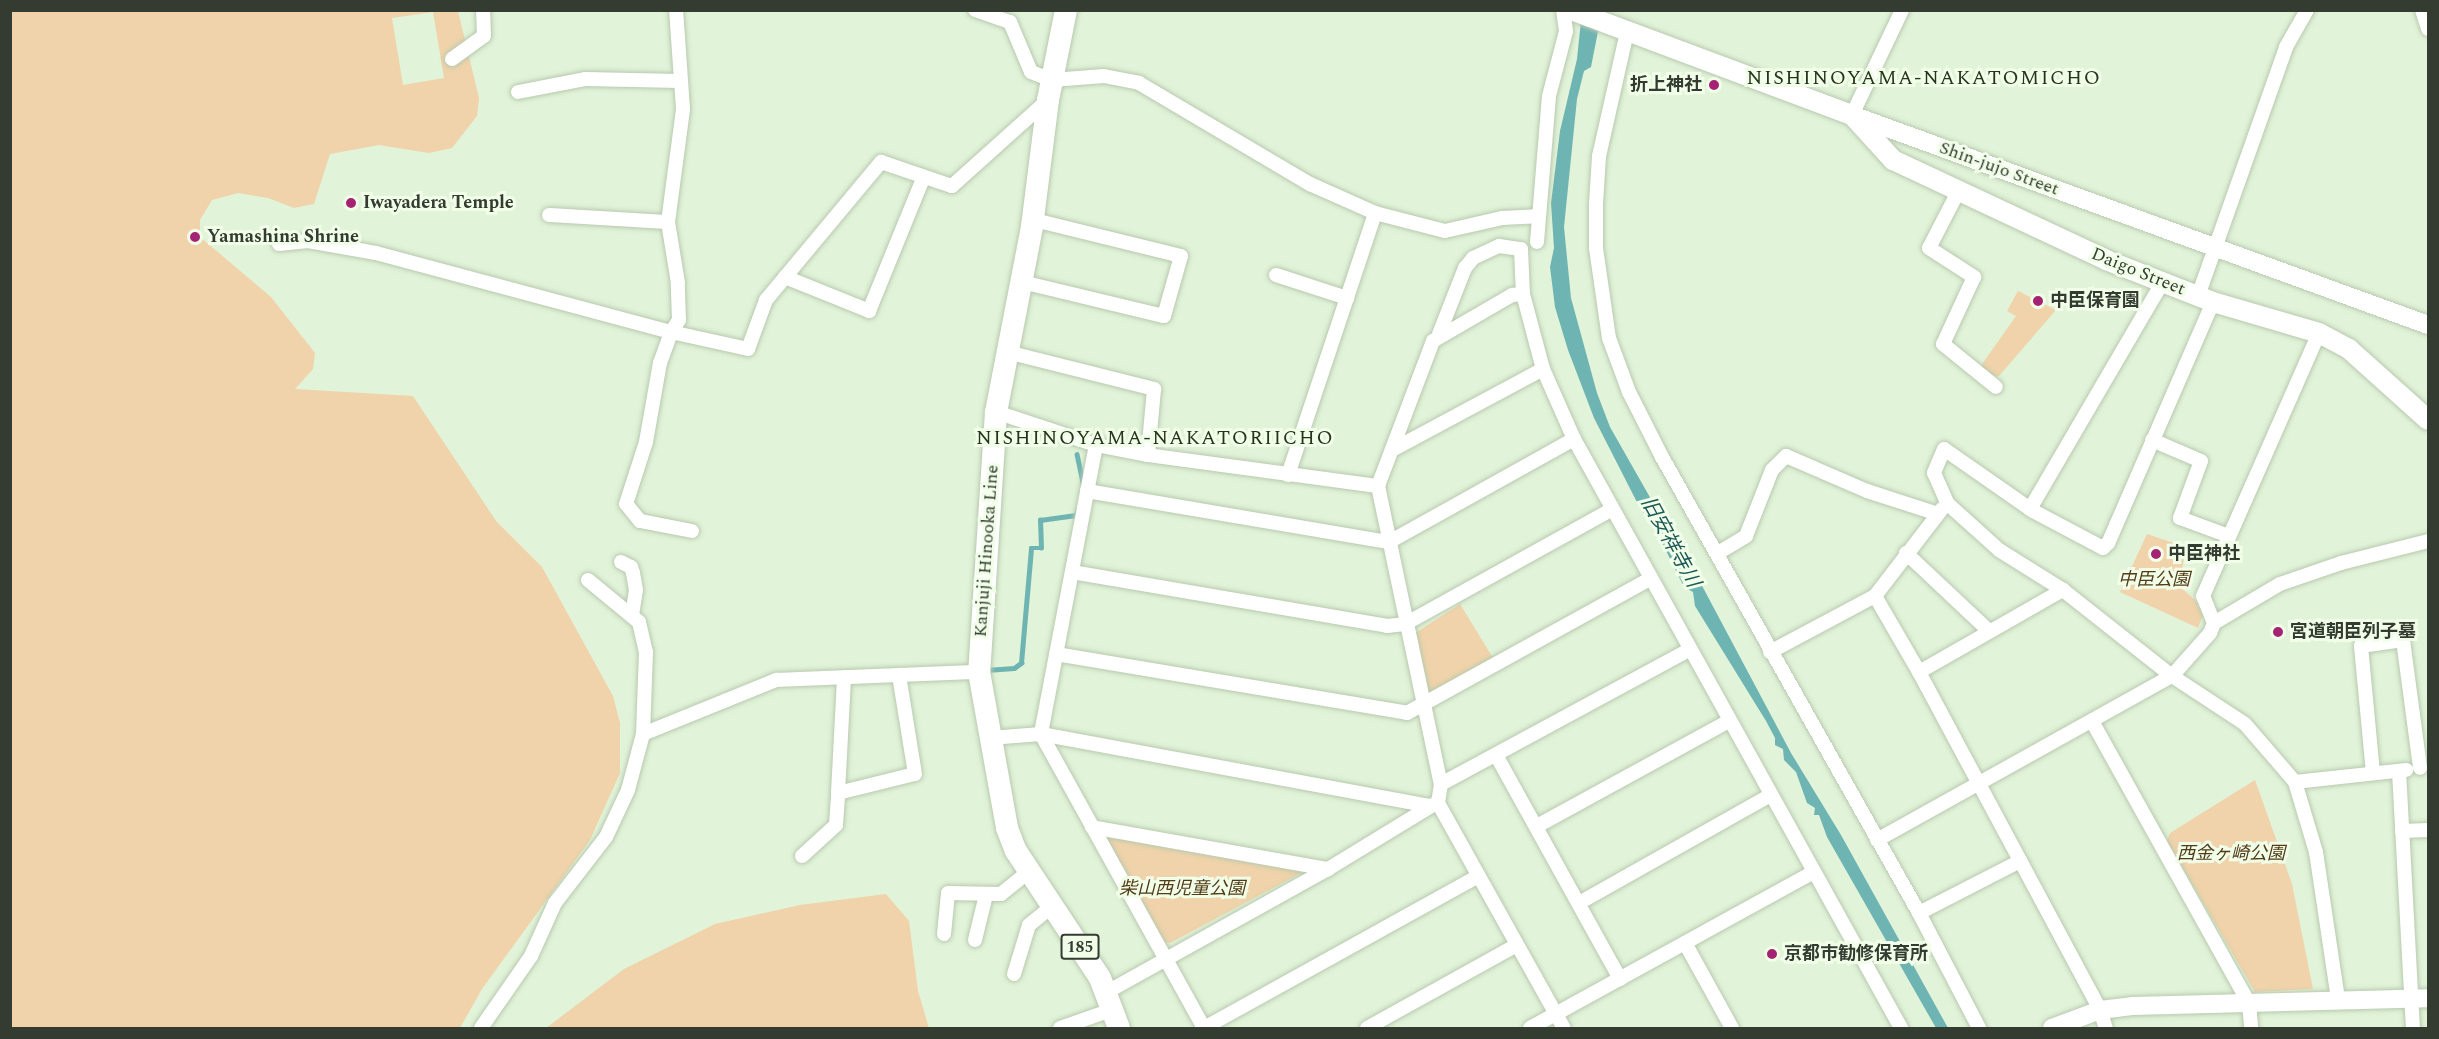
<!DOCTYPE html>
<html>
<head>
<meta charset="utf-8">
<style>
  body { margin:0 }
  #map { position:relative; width:2439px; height:1039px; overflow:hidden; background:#e1f3d8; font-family:Spectral,"Noto Sans JP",serif }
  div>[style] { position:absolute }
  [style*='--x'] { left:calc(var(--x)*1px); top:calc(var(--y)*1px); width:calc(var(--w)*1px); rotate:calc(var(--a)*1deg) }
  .green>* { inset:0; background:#f0d3aa }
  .water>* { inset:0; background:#6eb4b2 }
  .stream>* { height:4.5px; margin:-2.25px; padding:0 2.25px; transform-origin:2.25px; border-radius:2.25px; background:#6eb4b2 }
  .roads { filter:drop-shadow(0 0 2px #b8c9af) drop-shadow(0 0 2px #b8c9af) }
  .minor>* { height:14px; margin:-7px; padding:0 7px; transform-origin:7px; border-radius:7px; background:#fff }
  .tertiary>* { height:18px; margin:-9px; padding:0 9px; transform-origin:9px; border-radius:9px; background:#fff }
  .secondary>* { height:20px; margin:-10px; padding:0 10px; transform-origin:10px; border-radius:10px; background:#fff }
  .primary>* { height:22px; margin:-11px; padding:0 11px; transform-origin:11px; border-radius:11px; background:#fff }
  .dots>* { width:16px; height:16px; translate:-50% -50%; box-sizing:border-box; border:3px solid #f1ffe9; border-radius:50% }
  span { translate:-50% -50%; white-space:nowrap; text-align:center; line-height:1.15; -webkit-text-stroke:6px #f1ffe9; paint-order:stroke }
  .shield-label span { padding:2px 4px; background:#f1ffe9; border:2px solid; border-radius:4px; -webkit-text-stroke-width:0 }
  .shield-label { font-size:16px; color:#343b31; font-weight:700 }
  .poi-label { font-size:18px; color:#343b31; font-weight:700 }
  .right { translate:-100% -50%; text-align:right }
  .left { translate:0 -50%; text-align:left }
  .street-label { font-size:18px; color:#343b31 }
  .park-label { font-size:18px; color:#523b16; font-style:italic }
  .neighbourhood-label { font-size:20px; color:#26341e; letter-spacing:1.5px }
  .water-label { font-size:20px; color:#1c5857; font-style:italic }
  .frame { position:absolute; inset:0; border:12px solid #343b31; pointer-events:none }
</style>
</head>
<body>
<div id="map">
  <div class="green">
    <i style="clip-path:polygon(evenodd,10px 11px,458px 11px,479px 98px,477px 116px,452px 148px,429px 153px,379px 145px,330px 154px,314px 204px,294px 208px,268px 198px,238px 193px,212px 200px,200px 220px,200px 237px,271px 297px,315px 353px,313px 369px,295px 389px,413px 396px,496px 521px,542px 567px,613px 696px,620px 723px,620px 773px,590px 840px,482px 989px,460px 1028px,11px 1028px,10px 11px,433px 12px,444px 78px,403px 85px,392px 18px,433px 12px)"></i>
    <i style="clip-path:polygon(2018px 291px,2056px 310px,1999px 376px,1991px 376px,1980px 367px,2016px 316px,2007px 311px)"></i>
    <i style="clip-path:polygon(2147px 534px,2186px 547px,2179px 586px,2195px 600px,2203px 615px,2198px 628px,2120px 592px)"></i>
    <i style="clip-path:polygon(1460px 604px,1493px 658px,1433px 694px,1425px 692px,1414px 634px)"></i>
    <i style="clip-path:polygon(2255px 780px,2292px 884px,2313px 989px,2255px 992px,2167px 841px,2170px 833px)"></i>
    <i style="clip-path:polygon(1109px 834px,1289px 865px,1303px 872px,1170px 943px,1162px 941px,1106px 838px)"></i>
    <i style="clip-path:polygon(886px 894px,909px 921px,918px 991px,929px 1028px,546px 1028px,624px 969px,715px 924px,800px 905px)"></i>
  </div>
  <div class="water">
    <i style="clip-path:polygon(1582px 11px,1602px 11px,1591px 67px,1584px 71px,1577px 99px,1564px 227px,1571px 298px,1597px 393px,1610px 427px,1660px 515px,1660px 522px,1665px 523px,1700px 582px,1791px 753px,1841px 835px,1948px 1028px,1936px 1028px,1827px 837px,1819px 815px,1814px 815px,1815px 808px,1807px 803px,1796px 772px,1784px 760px,1783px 749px,1775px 745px,1775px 738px,1766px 721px,1695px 606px,1693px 592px,1684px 587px,1648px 514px,1642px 512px,1594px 418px,1568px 350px,1555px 307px,1550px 267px,1554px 248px,1551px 203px,1560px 131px,1577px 59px)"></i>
  </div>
  <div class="stream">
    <i style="--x:1077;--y:454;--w:30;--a:78"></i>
    <i style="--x:986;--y:670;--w:28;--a:-4"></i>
    <i style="--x:1014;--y:668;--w:9;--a:-36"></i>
    <i style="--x:1021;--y:663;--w:115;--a:-85"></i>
    <i style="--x:1031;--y:548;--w:10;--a:0"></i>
    <i style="--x:1041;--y:548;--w:28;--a:-92"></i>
    <i style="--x:1040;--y:520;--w:36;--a:-8"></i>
    <i style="--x:1076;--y:515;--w:6;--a:-72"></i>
  </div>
  <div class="roads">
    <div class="minor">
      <i style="--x:975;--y:10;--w:37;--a:19"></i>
      <i style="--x:1010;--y:22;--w:54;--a:67.2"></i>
      <i style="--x:1031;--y:72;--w:22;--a:21"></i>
      <i style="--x:1052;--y:80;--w:52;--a:-4.4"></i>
      <i style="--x:1104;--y:76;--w:36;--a:11"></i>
      <i style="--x:1139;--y:83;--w:199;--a:30.6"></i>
      <i style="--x:1310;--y:184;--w:71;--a:24"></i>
      <i style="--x:1375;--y:213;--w:72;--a:14.4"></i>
      <i style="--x:1445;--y:231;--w:58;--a:-12.8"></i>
      <i style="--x:1502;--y:218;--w:35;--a:-3"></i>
      <i style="--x:2422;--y:10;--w:20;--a:72"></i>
      <i style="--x:1627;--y:32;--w:127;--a:102.7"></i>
      <i style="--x:1599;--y:156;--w:48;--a:93.6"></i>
      <i style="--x:1596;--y:204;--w:44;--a:90"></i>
      <i style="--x:1596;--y:248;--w:91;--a:81.8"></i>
      <i style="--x:1609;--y:338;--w:58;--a:69.7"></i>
      <i style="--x:1629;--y:392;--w:73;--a:63.1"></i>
      <i style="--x:1662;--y:457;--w:523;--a:60.59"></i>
      <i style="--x:1919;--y:913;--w:130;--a:62.4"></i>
      <i style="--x:452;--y:59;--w:39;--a:-36"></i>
      <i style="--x:484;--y:36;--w:26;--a:-92"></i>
      <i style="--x:518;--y:92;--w:68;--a:-11"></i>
      <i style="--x:585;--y:79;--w:95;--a:1.2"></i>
      <i style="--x:1852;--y:115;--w:116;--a:-64.5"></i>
      <i style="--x:1958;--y:192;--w:63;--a:117.4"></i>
      <i style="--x:1929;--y:248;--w:54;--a:32.8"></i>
      <i style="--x:1974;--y:277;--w:74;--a:114.8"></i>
      <i style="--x:1943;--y:344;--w:68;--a:39.1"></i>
      <i style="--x:549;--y:215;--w:119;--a:3.4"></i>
      <i style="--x:1537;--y:242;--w:146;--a:-85.3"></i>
      <i style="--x:1549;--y:96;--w:67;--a:-75.3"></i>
      <i style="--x:1566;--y:31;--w:21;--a:-98"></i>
      <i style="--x:279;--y:244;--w:29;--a:-6"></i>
      <i style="--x:308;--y:241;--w:69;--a:10"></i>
      <i style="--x:376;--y:253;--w:305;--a:15"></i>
      <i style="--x:671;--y:332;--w:14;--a:-56"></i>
      <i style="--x:679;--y:320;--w:37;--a:-92"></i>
      <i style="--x:678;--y:283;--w:62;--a:-99.3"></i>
      <i style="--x:668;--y:222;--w:114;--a:-82.4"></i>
      <i style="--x:683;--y:109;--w:99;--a:-94"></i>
      <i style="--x:1276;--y:275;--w:75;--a:17.9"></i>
      <i style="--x:785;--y:277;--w:91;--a:22"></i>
      <i style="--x:869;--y:311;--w:143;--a:-67.8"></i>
      <i style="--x:1022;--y:282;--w:146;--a:13.5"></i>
      <i style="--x:1164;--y:316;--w:62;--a:-74.2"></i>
      <i style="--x:1181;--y:256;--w:151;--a:-166.2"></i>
      <i style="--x:1523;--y:294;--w:11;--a:175"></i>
      <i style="--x:1512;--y:295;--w:91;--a:149.8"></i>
      <i style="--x:1433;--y:341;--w:155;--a:110.8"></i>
      <i style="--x:1378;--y:486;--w:305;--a:78.1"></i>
      <i style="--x:1441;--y:784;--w:19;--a:99"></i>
      <i style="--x:1438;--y:803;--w:258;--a:60.8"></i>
      <i style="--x:2198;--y:296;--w:264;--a:-70.5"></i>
      <i style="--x:2286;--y:47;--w:43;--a:-60.4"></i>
      <i style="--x:2213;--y:302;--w:263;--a:113.5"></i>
      <i style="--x:2108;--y:543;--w:7;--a:135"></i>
      <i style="--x:2103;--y:548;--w:79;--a:-152.1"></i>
      <i style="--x:2033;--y:511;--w:108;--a:-145.1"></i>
      <i style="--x:1944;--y:449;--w:26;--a:113"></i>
      <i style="--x:1934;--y:473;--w:34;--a:66"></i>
      <i style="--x:1948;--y:504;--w:69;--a:42"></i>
      <i style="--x:1999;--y:550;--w:75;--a:32"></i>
      <i style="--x:2063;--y:590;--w:139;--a:38.3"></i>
      <i style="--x:2172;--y:676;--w:87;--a:33.3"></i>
      <i style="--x:2245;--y:724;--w:77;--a:49.2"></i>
      <i style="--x:2295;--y:782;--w:73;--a:73.3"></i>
      <i style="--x:2316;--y:852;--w:150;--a:81.5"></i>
      <i style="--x:1439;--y:334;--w:71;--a:-68.5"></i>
      <i style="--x:1465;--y:268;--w:13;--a:-51"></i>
      <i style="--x:1473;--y:258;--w:29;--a:-25"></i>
      <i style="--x:1499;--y:246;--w:22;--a:8"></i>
      <i style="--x:1521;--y:249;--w:45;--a:87.5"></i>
      <i style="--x:1523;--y:294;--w:78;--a:75.1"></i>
      <i style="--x:1543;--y:369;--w:77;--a:66.1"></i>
      <i style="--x:1574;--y:439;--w:674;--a:60.96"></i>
      <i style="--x:1007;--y:352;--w:152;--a:14.1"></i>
      <i style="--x:1154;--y:389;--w:66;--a:95.2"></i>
      <i style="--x:996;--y:412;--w:105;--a:18.3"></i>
      <i style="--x:1096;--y:445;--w:53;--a:10.9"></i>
      <i style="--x:1148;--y:455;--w:232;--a:7.7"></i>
      <i style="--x:2152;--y:440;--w:53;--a:23.2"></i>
      <i style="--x:2201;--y:461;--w:61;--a:110.2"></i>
      <i style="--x:2180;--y:518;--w:52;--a:20.2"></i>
      <i style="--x:1096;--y:445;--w:294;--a:100.8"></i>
      <i style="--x:1041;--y:734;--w:336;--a:61"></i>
      <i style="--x:1392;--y:450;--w:171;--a:-28.2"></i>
      <i style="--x:1288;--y:475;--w:276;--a:-71.6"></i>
      <i style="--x:1087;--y:491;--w:306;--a:9.6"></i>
      <i style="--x:1389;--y:542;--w:212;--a:-29.1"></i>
      <i style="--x:2030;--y:509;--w:262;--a:-59.7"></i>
      <i style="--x:692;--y:531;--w:53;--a:-169.1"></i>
      <i style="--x:640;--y:521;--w:22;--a:-129"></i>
      <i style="--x:626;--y:504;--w:65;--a:-72.1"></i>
      <i style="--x:646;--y:442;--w:80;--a:-80"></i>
      <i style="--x:660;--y:363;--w:33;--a:-70"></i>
      <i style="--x:671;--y:332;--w:79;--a:12.4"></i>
      <i style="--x:748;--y:349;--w:52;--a:-69.8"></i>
      <i style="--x:766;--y:300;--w:180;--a:-50.2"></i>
      <i style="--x:881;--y:162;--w:75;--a:18.7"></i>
      <i style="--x:952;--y:186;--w:129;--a:-41.9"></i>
      <i style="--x:1718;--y:553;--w:33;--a:-31"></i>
      <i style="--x:1746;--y:536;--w:71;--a:-68.5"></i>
      <i style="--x:1772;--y:470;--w:20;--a:-45"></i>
      <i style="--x:1786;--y:456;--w:88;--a:23.4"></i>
      <i style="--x:1867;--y:491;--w:71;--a:17.9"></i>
      <i style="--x:1906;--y:553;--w:114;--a:43.2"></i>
      <i style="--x:621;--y:562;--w:11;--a:27"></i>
      <i style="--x:631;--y:567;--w:6;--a:72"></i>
      <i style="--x:633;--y:573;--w:17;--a:80"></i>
      <i style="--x:636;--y:590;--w:24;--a:99"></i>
      <i style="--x:1072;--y:572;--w:320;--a:9.7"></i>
      <i style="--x:1387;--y:626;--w:18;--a:-6"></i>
      <i style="--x:1405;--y:624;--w:235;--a:-29"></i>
      <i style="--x:588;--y:580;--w:66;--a:39.5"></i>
      <i style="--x:639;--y:622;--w:31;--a:77"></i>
      <i style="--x:646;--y:652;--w:82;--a:92.1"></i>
      <i style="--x:1875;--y:596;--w:88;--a:59.9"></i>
      <i style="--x:1919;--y:672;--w:383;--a:61.8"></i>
      <i style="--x:2100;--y:1010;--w:19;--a:72"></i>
      <i style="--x:2214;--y:623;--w:77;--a:-30.6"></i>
      <i style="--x:2280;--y:584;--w:65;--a:-19"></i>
      <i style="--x:2341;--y:563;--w:90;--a:-14.2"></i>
      <i style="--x:1770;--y:652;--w:119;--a:-28.1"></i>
      <i style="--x:1875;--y:596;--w:110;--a:-52.4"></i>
      <i style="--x:1056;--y:654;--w:356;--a:9.5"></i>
      <i style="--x:1407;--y:713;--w:277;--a:-28.9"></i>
      <i style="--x:1919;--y:672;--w:166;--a:-29.7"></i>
      <i style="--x:2093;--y:723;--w:321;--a:60.9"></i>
      <i style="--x:2249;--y:1003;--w:25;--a:85"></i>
      <i style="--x:990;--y:738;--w:51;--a:-4.5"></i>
      <i style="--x:1041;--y:734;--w:396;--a:10.5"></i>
      <i style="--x:1496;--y:755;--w:256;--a:61"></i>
      <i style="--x:2399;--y:771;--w:257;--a:86.9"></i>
      <i style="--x:2373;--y:773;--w:128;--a:-95.4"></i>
      <i style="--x:2361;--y:646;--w:42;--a:-8.1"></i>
      <i style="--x:2403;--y:640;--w:129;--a:82.4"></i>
      <i style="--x:2295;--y:782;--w:112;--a:-6.2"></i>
      <i style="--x:1441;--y:784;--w:282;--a:-28.4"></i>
      <i style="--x:838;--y:793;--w:116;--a:-87"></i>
      <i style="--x:1537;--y:826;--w:219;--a:-28.7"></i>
      <i style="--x:1092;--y:827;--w:240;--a:10.1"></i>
      <i style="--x:2402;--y:831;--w:26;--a:-2"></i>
      <i style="--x:1877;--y:840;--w:338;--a:-29.1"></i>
      <i style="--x:2172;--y:676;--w:57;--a:-48.5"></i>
      <i style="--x:2210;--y:633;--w:11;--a:-68"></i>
      <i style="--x:2214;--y:623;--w:29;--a:-112"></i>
      <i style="--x:2203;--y:596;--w:287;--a:-66.2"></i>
      <i style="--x:802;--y:856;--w:46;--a:-42.4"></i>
      <i style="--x:836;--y:825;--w:32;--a:-86"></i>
      <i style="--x:838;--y:793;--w:79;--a:-13.9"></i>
      <i style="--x:915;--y:774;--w:100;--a:-99.2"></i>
      <i style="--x:1579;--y:903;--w:220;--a:-29.4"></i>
      <i style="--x:1919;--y:913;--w:114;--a:-27.2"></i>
      <i style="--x:944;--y:934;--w:41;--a:-84.4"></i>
      <i style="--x:948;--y:893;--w:53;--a:1.1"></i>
      <i style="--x:1001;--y:894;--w:33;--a:-39"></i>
      <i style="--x:975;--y:940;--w:46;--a:-76.3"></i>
      <i style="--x:1685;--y:943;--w:97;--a:61.1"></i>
      <i style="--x:1014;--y:974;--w:51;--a:-73"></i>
      <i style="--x:1029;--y:925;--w:28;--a:-39"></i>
      <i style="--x:1107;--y:992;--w:253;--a:-29.1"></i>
      <i style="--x:1328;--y:869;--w:123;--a:-31.4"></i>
      <i style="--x:481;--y:1028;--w:88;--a:-55.2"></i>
      <i style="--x:531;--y:956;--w:58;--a:-65.6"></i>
      <i style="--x:555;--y:903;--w:83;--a:-52.3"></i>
      <i style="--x:606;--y:837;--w:52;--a:-64.9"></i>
      <i style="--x:628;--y:790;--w:58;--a:-75"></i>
      <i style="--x:643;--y:734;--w:144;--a:-22.1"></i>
      <i style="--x:776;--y:680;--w:203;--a:-2.3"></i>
      <i style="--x:1060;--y:1028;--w:54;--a:-19.4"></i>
      <i style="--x:1204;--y:1028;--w:313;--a:-29"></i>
      <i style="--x:1367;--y:1028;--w:171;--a:-29"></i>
      <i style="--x:1530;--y:1028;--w:324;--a:-28.8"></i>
    </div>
    <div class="tertiary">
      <i style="--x:1852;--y:115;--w:613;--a:20.03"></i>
      <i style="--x:2052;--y:1028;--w:51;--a:-20.6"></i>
      <i style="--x:2100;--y:1010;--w:32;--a:-7"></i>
      <i style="--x:2132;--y:1006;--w:296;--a:-1.5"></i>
    </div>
    <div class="secondary">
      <i style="--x:1571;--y:10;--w:300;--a:20.5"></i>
      <i style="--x:1852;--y:115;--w:61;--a:47.7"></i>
      <i style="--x:1893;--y:160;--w:235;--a:25.1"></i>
      <i style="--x:2106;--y:260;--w:115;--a:21.4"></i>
      <i style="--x:2213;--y:302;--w:110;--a:16.3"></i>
      <i style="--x:2319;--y:333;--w:34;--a:28"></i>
      <i style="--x:2349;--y:349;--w:106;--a:41.9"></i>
    </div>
    <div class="primary">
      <i style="--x:1066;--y:10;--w:92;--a:101.3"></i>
      <i style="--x:1048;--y:100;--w:128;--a:97.2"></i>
      <i style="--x:1032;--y:227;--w:188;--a:101"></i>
      <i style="--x:996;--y:412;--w:261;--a:93.7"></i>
      <i style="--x:979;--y:672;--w:158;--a:79.8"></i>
      <i style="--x:1007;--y:828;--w:25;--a:69"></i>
      <i style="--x:1016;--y:851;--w:152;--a:56.5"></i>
      <i style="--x:1100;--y:978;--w:53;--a:69.2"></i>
    </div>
  </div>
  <div class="dots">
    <i style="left:1714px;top:85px;background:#a42372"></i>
    <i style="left:351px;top:203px;background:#a42372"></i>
    <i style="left:195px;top:237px;background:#a42372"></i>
    <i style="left:2038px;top:301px;background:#a42372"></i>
    <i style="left:2156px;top:554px;background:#a42372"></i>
    <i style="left:2278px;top:632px;background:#a42372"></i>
    <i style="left:1772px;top:954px;background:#a42372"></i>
  </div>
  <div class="shield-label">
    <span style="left:1080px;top:947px">185</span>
  </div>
  <div class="poi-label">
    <span class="right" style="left:1702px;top:85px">折上神社</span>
    <span class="left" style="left:363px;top:203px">Iwayadera Temple</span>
    <span class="left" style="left:207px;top:237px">Yamashina Shrine</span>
    <span class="left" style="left:2050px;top:301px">中臣保育園</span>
    <span class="left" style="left:2168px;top:554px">中臣神社</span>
    <span class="left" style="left:2290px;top:632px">宮道朝臣列子墓</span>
    <span class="left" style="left:1784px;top:954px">京都市勧修保育所</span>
  </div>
  <div class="street-label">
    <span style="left:1999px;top:169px;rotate:20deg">Shin-jujo Street</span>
    <span style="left:2138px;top:272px;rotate:22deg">Daigo Street</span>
    <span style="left:987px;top:551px;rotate:-86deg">Kanjuji Hinooka Line</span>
  </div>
  <div class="park-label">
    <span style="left:2154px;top:580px">中臣公園</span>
    <span style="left:2231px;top:854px">西金ヶ崎公園</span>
    <span style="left:1182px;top:889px">柴山西児童公園</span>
  </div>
  <div class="neighbourhood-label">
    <span style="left:1924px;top:78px">NISHINOYAMA-NAKATOMICHO</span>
    <span style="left:1155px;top:438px">NISHINOYAMA-NAKATORIICHO</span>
  </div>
  <div class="water-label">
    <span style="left:1670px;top:542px;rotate:61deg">旧安祥寺川</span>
  </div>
  <div class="frame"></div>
</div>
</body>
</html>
